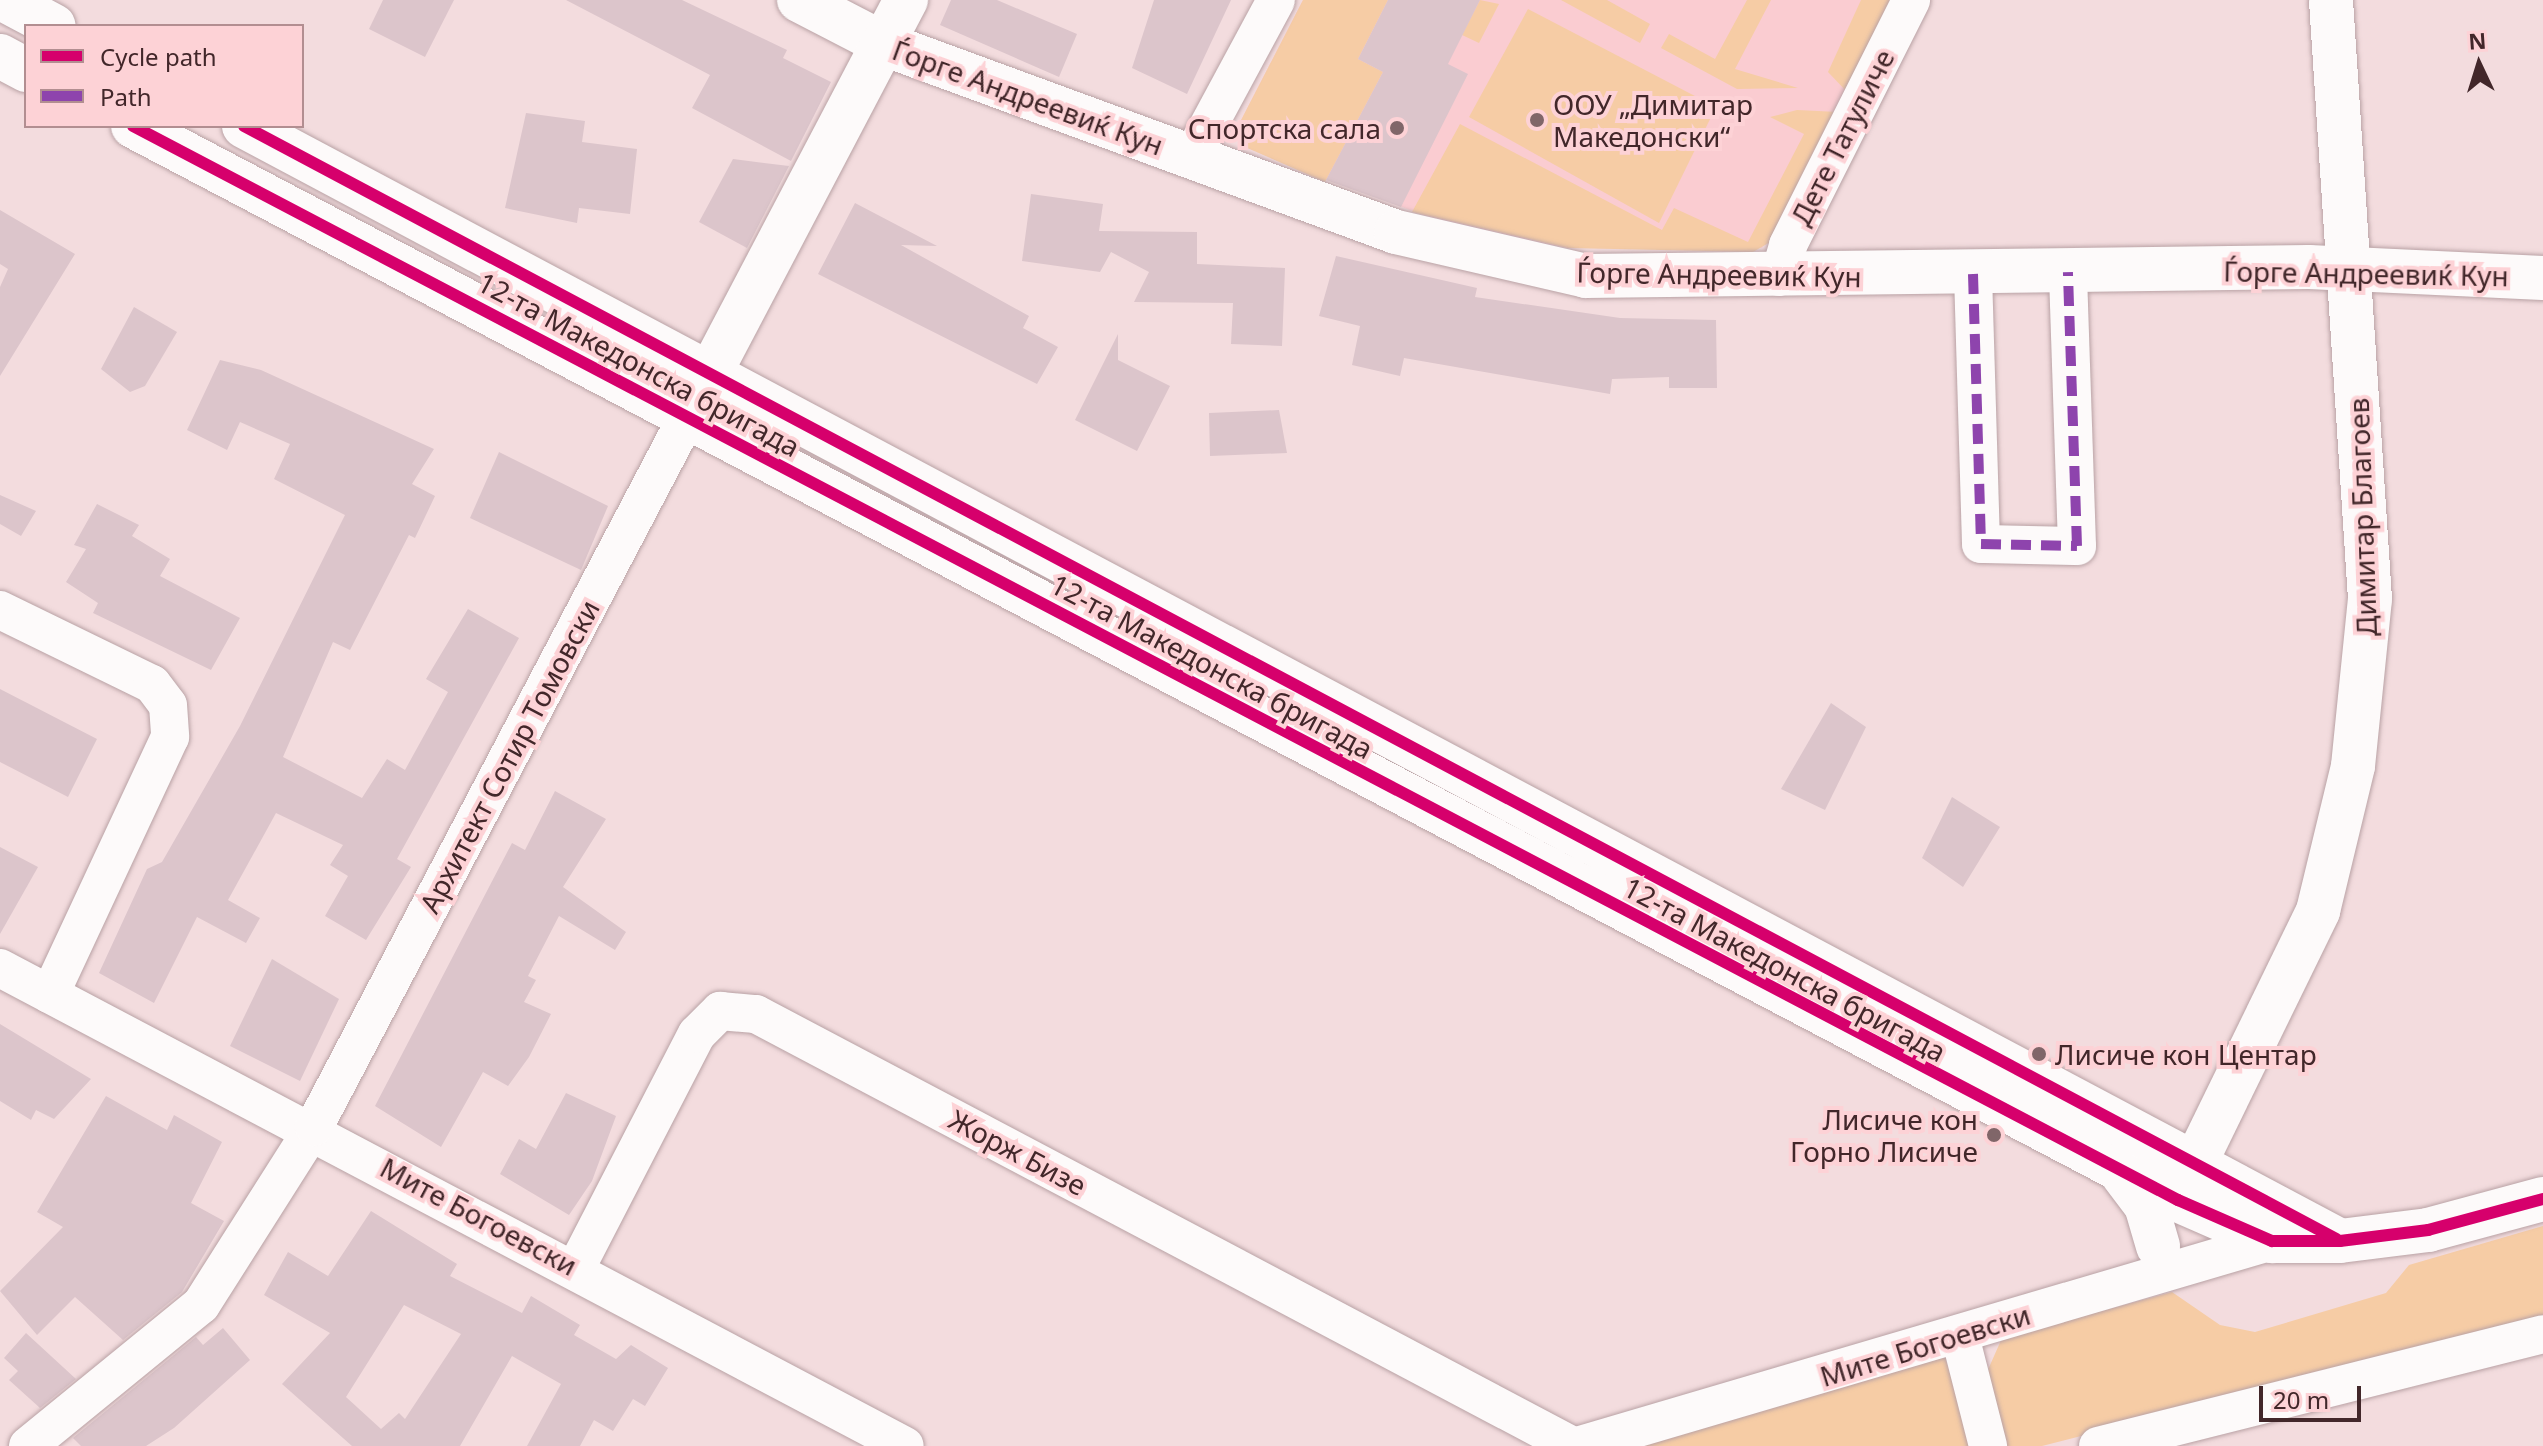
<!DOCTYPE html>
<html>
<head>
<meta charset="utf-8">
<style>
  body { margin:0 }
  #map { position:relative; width:2543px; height:1446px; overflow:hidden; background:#f3dcde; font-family:"Noto Sans",sans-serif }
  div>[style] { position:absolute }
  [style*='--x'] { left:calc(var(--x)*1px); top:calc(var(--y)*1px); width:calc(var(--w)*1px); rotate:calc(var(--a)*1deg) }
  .built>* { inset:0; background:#faccd1 }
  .green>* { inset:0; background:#f6cca5 }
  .building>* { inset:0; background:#dcc5cb }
  .roads { filter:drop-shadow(0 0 2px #b9a2a5) drop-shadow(0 0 2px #b9a2a5) }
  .street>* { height:38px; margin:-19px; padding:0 19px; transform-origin:19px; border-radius:19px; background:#fdfafa }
  .secondary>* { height:44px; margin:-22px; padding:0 22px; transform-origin:22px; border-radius:22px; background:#fdfafa }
  .quiet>* { height:10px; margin-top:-5px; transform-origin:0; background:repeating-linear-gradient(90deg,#8e44ad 0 20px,transparent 0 30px) }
  .cycleway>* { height:12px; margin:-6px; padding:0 6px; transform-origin:6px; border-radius:6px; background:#d6006c }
  .dots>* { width:22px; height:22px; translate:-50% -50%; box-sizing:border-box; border:4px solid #fdd2d6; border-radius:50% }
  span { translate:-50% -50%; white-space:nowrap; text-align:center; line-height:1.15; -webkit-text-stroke:8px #fdd2d6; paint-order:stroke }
  .street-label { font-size:28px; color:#42272a }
  .poi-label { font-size:28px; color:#42272a }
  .left { translate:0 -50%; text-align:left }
  .right { translate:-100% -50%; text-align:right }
  .legend { position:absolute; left:24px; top:24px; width:280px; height:104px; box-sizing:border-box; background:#fdd2d6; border:2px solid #b28e91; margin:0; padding:10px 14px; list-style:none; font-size:24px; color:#42272a }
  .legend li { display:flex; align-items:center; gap:16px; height:40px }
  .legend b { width:40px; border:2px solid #b28e91 }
  .north { position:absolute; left:2439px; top:24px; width:80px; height:80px; -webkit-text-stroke:6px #fdd2d6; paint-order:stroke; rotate:356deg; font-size:22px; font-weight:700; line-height:32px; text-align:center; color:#42272a }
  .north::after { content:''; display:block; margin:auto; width:28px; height:36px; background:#42272a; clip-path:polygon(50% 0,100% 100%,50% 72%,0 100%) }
  .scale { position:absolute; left:2259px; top:1386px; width:102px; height:36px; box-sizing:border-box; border:4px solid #42272a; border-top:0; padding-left:10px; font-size:24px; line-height:28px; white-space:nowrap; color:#42272a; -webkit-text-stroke:6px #fdd2d6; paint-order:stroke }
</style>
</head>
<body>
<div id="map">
  <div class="built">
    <i style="clip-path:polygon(1303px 0,1896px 0,1762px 248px,1568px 248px,1457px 228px,1245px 147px,1237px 128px)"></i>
  </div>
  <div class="green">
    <i style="clip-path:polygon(1303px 0,1388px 0,1358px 59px,1383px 72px,1325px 182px,1245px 147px,1237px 128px)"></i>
    <i style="clip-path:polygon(1480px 0,1499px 4px,1479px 43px,1462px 35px)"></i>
    <i style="clip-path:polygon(1561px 0,1607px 0,1650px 24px,1640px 43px)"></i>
    <i style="clip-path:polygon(1747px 0,1771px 0,1735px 69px,1798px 88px,1737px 89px,1661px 48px,1669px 34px,1715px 59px)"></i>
    <i style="clip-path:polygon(1861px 0,1896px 0,1848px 93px,1828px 72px)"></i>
    <i style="clip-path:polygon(1528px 9px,1716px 107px,1659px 223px,1469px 117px)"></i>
    <i style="clip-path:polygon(1797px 110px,1838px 112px,1772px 241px,1753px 252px,1568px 248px,1412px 212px,1460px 124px,1662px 230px,1674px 208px,1748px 242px,1804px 134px,1770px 117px)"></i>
    <i style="clip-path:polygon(2543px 1226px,2543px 1318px,2042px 1446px,2001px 1446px,1983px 1381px,2002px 1338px,2172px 1292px,2220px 1325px,2255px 1332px,2386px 1293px,2409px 1265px)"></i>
    <i style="clip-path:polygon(1945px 1357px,1972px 1446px,1637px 1446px)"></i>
  </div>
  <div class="building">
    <i style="clip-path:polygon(383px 0,454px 0,425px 57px,369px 29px)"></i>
    <i style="clip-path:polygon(566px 0,682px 0,787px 50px,783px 58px,831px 82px,791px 161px,692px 108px,710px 75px)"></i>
    <i style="clip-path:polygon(951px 0,997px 0,1077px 34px,1059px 77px,940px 25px)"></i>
    <i style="clip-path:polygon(1154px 0,1231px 0,1187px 94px,1132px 68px)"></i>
    <i style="clip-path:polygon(1388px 0,1480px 0,1448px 64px,1468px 74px,1401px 207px,1326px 180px,1383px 72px,1358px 59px)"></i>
    <i style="clip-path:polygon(526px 113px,585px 121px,582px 142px,637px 149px,630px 214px,579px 208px,577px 223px,505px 208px)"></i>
    <i style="clip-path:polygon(733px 159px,789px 166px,747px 248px,699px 222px)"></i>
    <i style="clip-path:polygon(1031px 194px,1103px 204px,1099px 231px,1197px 232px,1197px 264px,1285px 268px,1282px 346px,1231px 344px,1233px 303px,1134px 302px,1149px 272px,1111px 252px,1100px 272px,1022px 261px)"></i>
    <i style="clip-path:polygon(855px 203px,937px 246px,901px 245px,1029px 316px,1023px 328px,1058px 347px,1037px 384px,818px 274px)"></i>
    <i style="clip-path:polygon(0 210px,75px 254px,0 376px,0 287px,8px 269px,0 264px)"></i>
    <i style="clip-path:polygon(1336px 256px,1477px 288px,1475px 297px,1620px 318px,1716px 320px,1717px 388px,1669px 388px,1669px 377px,1612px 379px,1610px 394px,1404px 358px,1400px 376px,1352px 365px,1360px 326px,1319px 316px)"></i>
    <i style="clip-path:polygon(134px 307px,177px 332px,145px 386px,130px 392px,101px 369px)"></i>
    <i style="clip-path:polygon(1118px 334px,1118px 360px,1170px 386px,1137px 451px,1075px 420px)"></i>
    <i style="clip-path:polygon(220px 360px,261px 370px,434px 449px,412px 484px,435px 496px,415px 538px,409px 535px,350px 650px,333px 642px,283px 757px,362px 798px,387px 759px,405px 770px,448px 692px,426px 679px,468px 609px,519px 638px,397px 859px,411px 867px,366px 940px,325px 916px,348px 876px,330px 865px,343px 845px,276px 813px,228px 900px,260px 918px,246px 943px,197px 917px,154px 1003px,99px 973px,147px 869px,162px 862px,240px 726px,345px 515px,274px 479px,290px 444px,240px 422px,227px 450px,187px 430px)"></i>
    <i style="clip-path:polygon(1279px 410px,1287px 453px,1210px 456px,1209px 413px)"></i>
    <i style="clip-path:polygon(499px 452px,608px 506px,581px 570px,470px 518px)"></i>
    <i style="clip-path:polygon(0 495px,36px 511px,21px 536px,0 524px)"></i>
    <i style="clip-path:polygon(97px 504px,139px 525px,132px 536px,170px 559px,160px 576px,240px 618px,211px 670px,93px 613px,98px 603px,66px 582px,86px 549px,74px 545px)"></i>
    <i style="clip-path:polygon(0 689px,97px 739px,68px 797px,0 762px)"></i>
    <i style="clip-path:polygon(1831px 703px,1866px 727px,1825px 810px,1781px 789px)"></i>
    <i style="clip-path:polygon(555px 791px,606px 819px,563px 887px,626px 932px,615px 950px,559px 916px,528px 976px,536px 980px,524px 1002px,551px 1014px,529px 1057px,508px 1086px,483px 1072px,441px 1147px,375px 1106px,512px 843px,525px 850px)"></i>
    <i style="clip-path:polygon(1952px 797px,2000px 827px,1963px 887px,1922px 858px)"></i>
    <i style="clip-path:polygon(0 847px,38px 867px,0 934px)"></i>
    <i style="clip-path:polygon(272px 959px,339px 999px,300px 1081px,230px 1046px)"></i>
    <i style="clip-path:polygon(0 1024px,91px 1079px,54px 1119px,36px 1110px,31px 1120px,0 1101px)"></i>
    <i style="clip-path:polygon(566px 1093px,616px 1116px,592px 1181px,569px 1215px,500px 1174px,519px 1139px,536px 1149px)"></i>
    <i style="clip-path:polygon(106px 1096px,167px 1130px,174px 1115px,222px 1142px,191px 1203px,224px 1221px,182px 1292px,123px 1340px,75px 1297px,37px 1335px,0 1291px,63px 1227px,37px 1212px)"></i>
    <i style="clip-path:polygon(evenodd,371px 1211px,457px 1264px,450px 1276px,522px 1313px,531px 1296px,580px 1325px,574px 1335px,616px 1359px,631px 1345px,668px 1368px,645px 1406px,633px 1399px,613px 1431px,594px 1420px,580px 1446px,527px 1446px,561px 1384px,512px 1356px,460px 1446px,352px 1446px,282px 1384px,330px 1333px,264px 1295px,288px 1252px,328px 1276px,371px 1211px,404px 1305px,461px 1334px,405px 1419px,399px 1413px,381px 1429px,346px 1397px,404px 1305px)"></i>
    <i style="clip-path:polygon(223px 1328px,250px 1360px,174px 1428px,146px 1446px,81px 1446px,73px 1438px,196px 1337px,203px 1345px)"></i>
    <i style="clip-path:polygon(26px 1333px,76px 1379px,40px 1408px,9px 1380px,18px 1371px,4px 1358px)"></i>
  </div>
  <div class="roads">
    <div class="street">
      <i style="--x:1191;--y:158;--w:179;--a:-61.7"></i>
      <i style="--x:1973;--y:274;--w:270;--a:88.3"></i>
      <i style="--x:1981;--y:544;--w:96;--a:1.2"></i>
      <i style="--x:2077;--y:546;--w:274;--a:-91.9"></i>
      <i style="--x:1779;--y:277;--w:33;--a:-74"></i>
      <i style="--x:1788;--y:245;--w:274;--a:-63.3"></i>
      <i style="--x:0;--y:610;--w:169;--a:26"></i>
      <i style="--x:152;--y:684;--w:26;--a:53"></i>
      <i style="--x:168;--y:705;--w:32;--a:86"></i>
      <i style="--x:170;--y:737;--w:284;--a:115"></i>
      <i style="--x:0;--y:968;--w:1023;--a:27.84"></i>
      <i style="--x:576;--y:1268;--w:263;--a:-62.7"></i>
      <i style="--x:697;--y:1034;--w:33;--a:-45"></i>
      <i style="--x:720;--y:1011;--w:36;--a:5"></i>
      <i style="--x:756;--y:1014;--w:924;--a:27.87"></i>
      <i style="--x:1960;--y:1336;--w:114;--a:75.7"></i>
      <i style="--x:28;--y:1446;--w:223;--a:-39.2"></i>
      <i style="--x:201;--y:1305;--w:211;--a:-57.6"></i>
      <i style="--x:314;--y:1127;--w:802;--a:-62.28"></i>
      <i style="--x:1577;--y:1446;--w:725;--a:-16.43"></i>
      <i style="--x:2098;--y:1446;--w:459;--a:-14.1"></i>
    </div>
    <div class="secondary">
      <i style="--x:5;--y:0;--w:55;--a:28"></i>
      <i style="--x:799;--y:0;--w:96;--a:27.4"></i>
      <i style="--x:884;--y:44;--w:545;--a:20.16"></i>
      <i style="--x:1396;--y:232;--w:195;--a:13"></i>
      <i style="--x:1586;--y:276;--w:723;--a:-0.71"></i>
      <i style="--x:2309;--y:267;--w:234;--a:2.7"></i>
      <i style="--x:0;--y:56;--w:30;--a:28"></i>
      <i style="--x:133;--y:126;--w:2310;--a:27.71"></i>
      <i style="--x:2178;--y:1200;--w:103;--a:23.6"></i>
      <i style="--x:2272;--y:1241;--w:68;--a:0"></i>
      <i style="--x:2340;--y:1241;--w:89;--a:-7.1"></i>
      <i style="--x:2428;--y:1230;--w:119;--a:-15.1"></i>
      <i style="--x:244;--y:126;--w:2372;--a:28.01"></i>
      <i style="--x:697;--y:398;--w:450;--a:-62.3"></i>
      <i style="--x:2123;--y:1175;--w:38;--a:53"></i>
      <i style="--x:2146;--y:1205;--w:43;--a:73.7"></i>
      <i style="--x:2185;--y:1184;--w:304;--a:-64"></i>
      <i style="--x:2318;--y:911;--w:149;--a:-76.4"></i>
      <i style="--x:2353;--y:766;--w:168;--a:-84.2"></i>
      <i style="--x:2370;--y:599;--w:600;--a:-93.73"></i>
    </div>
  </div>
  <div class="quiet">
    <i style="--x:1973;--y:274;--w:270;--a:88.3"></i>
    <i style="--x:1981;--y:544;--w:96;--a:1.2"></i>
    <i style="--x:2077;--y:546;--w:274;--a:-91.9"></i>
  </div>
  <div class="cycleway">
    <i style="--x:133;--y:126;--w:2310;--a:27.71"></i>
    <i style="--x:2178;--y:1200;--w:103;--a:23.6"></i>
    <i style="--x:2272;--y:1241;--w:68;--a:0"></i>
    <i style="--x:2340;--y:1241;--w:89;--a:-7.1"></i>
    <i style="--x:2428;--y:1230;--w:119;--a:-15.1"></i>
    <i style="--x:244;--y:126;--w:2370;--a:28.01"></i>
  </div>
  <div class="dots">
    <i style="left:1537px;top:120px;background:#806669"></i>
    <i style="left:1397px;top:128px;background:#806669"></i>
    <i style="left:2039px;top:1054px;background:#806669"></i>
    <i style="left:1994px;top:1135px;background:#806669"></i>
  </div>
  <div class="street-label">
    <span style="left:1028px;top:97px;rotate:20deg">Ѓорге Андреевиќ Кун</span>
    <span style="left:1842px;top:137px;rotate:-63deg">Дете Татуличе</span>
    <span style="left:2366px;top:273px;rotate:1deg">Ѓорге Андреевиќ Кун</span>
    <span style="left:1719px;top:274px;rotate:1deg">Ѓорге Андреевиќ Кун</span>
    <span style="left:639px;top:364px;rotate:28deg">12-та Македонска бригада</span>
    <span style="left:2362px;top:517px;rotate:-92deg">Димитар Благоев</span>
    <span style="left:1212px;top:666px;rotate:28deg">12-та Македонска бригада</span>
    <span style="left:509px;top:756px;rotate:-62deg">Архитект Сотир Томовски</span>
    <span style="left:1785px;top:969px;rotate:28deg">12-та Македонска бригада</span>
    <span style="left:1018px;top:1152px;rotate:28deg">Жорж Бизе</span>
    <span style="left:479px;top:1216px;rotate:28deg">Мите Богоевски</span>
    <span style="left:1925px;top:1345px;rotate:-17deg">Мите Богоевски</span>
  </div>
  <div class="poi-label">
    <span class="left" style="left:1553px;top:120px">ООУ „Димитар<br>Македонски“</span>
    <span class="right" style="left:1381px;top:128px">Спортска сала</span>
    <span class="left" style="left:2055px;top:1054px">Лисиче кон Центар</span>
    <span class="right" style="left:1978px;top:1135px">Лисиче кон<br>Горно Лисиче</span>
  </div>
  <ul class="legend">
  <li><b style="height:10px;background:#d6006c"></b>Cycle path</li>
  <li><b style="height:10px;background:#8e44ad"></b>Path</li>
  </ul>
  <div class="north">N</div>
  <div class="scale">20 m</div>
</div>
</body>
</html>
